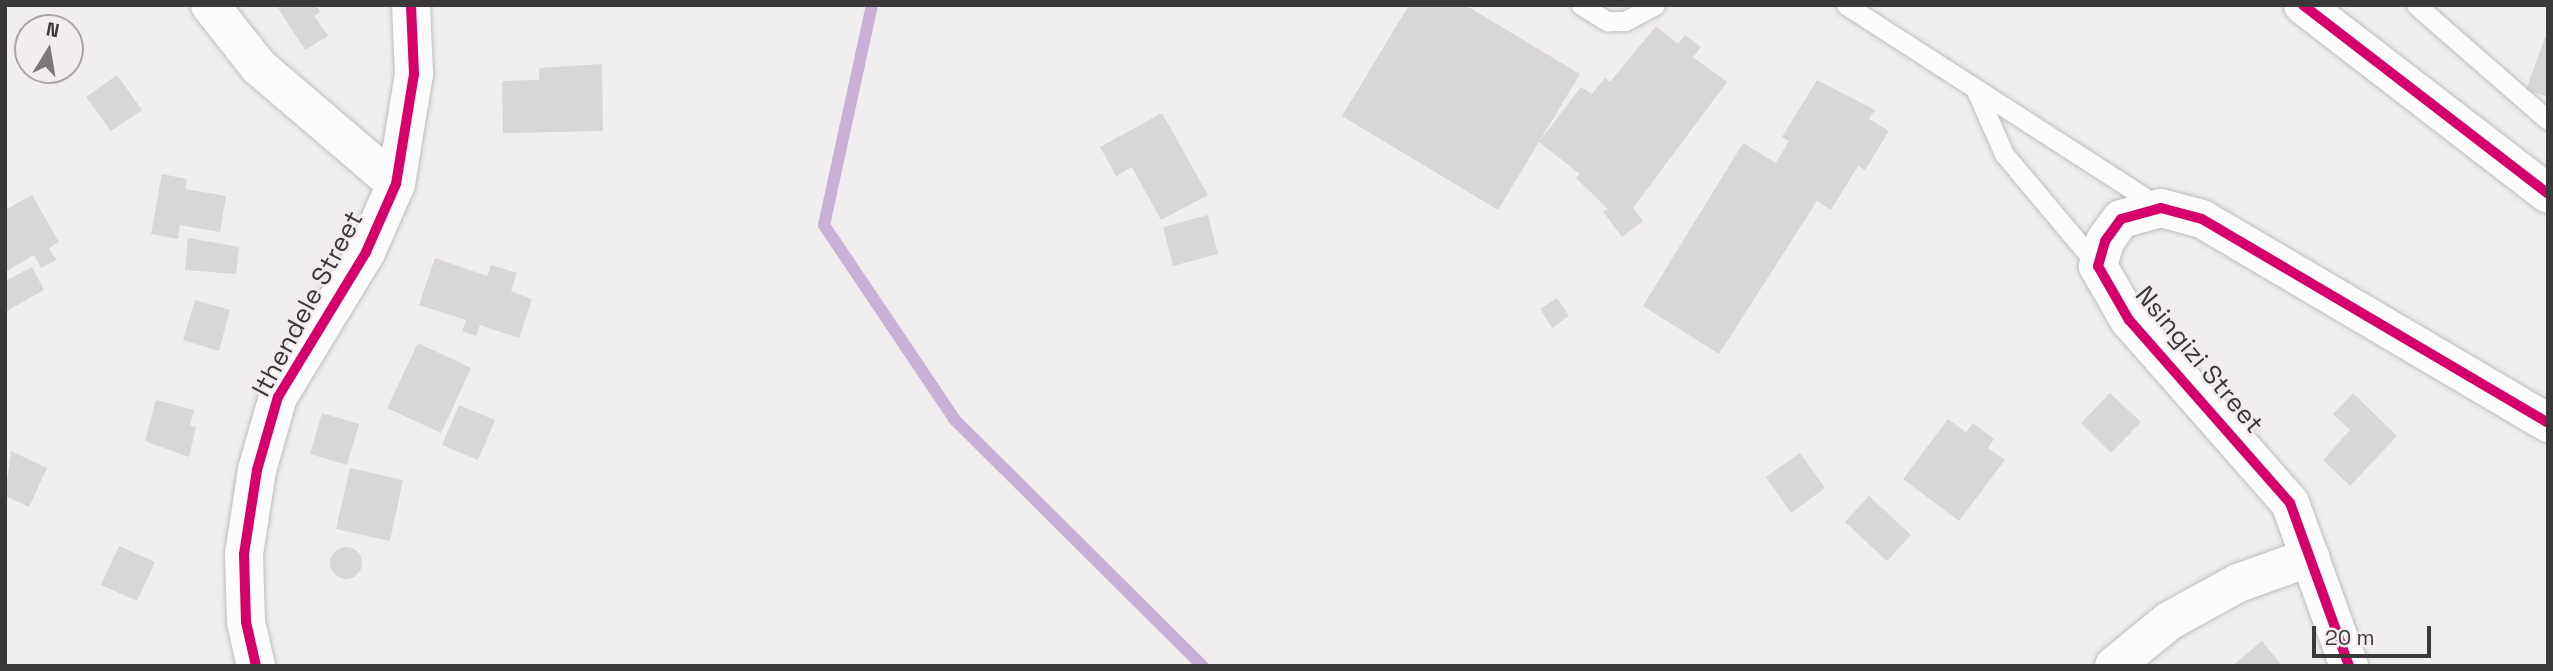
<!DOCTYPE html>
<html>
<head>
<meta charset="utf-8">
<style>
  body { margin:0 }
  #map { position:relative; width:2553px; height:671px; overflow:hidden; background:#f1eeef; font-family:"Space Grotesk",sans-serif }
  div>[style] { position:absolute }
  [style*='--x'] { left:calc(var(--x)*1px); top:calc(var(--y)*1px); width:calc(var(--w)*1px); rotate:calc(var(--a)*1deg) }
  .stream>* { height:12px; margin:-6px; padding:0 6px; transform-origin:6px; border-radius:6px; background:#c8b0d7 }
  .building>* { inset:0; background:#d9d6d7 }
  .round { border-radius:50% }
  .roads { filter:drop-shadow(0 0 2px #bfbdbe) drop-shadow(0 0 2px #bfbdbe) }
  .lane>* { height:19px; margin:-9.5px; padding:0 9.5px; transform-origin:9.5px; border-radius:9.5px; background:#fdfcfd }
  .street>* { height:38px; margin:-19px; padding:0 19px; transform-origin:19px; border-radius:19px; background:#fdfcfd }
  .secondary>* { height:38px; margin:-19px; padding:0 19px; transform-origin:19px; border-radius:19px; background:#fdfcfd }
  .cycleway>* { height:10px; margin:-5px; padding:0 5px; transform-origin:5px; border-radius:5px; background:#d6006c }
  span { translate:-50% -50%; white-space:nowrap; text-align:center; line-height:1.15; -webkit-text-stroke:5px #f2edef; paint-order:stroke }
  .street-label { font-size:26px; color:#3b3839 }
  .frame { position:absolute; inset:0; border:7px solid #3b3839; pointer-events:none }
  .north { position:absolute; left:14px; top:14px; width:70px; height:70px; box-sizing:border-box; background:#f2edef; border:2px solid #a9a5a6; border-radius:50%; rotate:11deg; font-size:19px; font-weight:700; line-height:28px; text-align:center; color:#3b3839 }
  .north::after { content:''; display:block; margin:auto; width:24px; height:32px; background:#7b7879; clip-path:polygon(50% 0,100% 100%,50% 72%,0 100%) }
  .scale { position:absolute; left:2312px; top:626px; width:119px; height:32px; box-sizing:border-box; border:4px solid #3b3839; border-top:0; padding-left:9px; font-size:21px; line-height:24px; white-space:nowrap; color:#3b3839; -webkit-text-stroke:5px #f2edef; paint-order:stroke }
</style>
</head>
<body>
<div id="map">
  <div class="stream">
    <i style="--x:872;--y:5;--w:225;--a:102.3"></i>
    <i style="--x:824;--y:225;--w:235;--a:56.1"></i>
    <i style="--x:955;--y:420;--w:349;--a:44.8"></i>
  </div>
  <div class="building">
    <i style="clip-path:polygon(282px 5px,316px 5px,320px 12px,314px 16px,328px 36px,305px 50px,278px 8px)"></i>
    <i style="clip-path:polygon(1409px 5px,1465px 5px,1580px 74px,1539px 142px,1581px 87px,1592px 94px,1605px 78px,1610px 82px,1656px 26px,1678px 44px,1685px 35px,1701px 47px,1693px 57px,1727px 82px,1633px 208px,1643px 221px,1622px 237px,1603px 212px,1608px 209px,1576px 178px,1580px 174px,1539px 142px,1498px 210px,1342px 116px)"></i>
    <i style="clip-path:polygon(2545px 37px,2548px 38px,2548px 97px,2526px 90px)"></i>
    <i style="clip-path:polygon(602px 64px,603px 131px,503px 133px,502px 81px,539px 80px,539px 68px)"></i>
    <i style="clip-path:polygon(117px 75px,142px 110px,111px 131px,86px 97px)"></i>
    <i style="clip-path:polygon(1817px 80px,1875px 110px,1869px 119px,1889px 131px,1865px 170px,1858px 166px,1831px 210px,1817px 201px,1719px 354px,1643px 306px,1743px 143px,1776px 163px,1789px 141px,1782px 137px)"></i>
    <i style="clip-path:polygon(1162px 113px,1208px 195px,1161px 220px,1132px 167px,1116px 176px,1100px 147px)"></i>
    <i style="clip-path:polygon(162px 174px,187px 179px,185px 189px,226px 196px,220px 232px,180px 225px,178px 239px,151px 234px)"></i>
    <i style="clip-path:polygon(32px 195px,59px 242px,49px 248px,56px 260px,41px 268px,34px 255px,5px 272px,5px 210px)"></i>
    <i style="clip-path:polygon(1208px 215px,1218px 254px,1173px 266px,1163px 227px)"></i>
    <i style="clip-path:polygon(188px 238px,239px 247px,236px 274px,185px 270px)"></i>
    <i style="clip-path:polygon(435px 258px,487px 276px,491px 265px,517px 273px,511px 291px,532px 299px,519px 338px,480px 325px,476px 336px,462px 331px,466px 320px,419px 305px)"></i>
    <i style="clip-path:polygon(32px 267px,44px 290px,5px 312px,5px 281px)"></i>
    <i style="clip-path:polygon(1557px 298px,1569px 316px,1552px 328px,1540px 309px)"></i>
    <i style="clip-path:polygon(195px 300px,230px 310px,219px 351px,183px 340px)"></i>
    <i style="clip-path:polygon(418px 343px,471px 368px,441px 433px,387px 408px)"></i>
    <i style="clip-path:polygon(2110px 393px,2141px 422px,2111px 453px,2081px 423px)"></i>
    <i style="clip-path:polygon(2353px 393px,2397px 436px,2350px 486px,2323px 460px,2350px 430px,2333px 414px)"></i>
    <i style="clip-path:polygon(156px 400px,194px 410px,190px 425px,196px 427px,189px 457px,145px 441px)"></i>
    <i style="clip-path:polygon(459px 405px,495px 420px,478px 460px,442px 445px)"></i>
    <i style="clip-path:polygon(322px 413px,359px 424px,347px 465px,310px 454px)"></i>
    <i style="clip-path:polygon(1948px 419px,1966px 432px,1973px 423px,1994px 439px,1988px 448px,2005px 460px,1959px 521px,1903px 479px)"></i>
    <i style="clip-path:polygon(11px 451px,47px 468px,29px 507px,5px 496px)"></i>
    <i style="clip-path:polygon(1800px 453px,1825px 488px,1791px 513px,1766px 477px)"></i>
    <i style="clip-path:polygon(350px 468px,403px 480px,390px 541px,336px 529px)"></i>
    <i style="clip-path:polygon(1869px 496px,1911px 535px,1887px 561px,1845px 522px)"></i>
    <i style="clip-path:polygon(119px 546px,155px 562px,137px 601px,101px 585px)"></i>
    <i class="round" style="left:330px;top:547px;width:32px;height:32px"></i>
    <i style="clip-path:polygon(2262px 641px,2282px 666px,2232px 666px)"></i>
  </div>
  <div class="roads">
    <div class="lane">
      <i style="--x:1581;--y:5;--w:31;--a:32"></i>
      <i style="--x:1607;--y:21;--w:18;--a:0"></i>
      <i style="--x:1625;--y:21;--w:34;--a:-28"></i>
      <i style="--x:1846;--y:5;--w:373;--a:32.8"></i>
      <i style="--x:2416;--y:5;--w:175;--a:41.1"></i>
      <i style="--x:1977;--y:93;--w:67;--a:66.1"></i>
      <i style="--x:2004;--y:154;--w:146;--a:50"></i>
    </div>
    <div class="street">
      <i style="--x:210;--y:5;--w:79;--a:51.7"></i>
      <i style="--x:259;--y:67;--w:180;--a:40.5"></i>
      <i style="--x:256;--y:666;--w:45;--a:-102.8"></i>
      <i style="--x:246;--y:622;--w:68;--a:-91.7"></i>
      <i style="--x:244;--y:554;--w:85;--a:-81.2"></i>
      <i style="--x:257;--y:470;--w:76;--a:-74"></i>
      <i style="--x:278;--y:397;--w:170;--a:-58.7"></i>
      <i style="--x:366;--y:252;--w:74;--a:-66.2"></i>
      <i style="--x:396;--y:184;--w:111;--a:-80.7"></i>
      <i style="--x:414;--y:74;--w:69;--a:-92.5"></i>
      <i style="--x:2114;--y:666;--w:71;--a:-39.3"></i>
      <i style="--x:2169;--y:621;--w:79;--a:-28.8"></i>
      <i style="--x:2238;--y:583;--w:77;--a:-19.6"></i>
      <i style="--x:2349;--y:666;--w:173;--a:-109.9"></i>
      <i style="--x:2290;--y:503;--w:244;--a:-131.3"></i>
      <i style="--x:2129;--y:320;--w:62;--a:-119.9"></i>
      <i style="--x:2098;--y:266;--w:26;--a:-74"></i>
      <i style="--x:2105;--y:241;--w:27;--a:-54"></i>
      <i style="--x:2121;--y:219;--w:41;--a:-15.4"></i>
      <i style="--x:2161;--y:208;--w:42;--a:15"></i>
      <i style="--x:2202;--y:219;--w:402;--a:30.5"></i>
    </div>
    <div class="secondary">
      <i style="--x:2303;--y:5;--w:309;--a:37.6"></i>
    </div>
  </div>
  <div class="cycleway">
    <i style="--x:2303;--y:5;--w:309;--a:37.6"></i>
    <i style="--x:256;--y:666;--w:45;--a:-102.8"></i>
    <i style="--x:246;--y:622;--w:68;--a:-91.7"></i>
    <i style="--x:244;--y:554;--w:85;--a:-81.2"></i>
    <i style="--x:257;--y:470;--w:76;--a:-74"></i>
    <i style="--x:278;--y:397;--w:170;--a:-58.7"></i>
    <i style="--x:366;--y:252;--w:74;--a:-66.2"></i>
    <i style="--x:396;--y:184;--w:111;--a:-80.7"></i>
    <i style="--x:414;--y:74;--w:69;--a:-92.5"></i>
    <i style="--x:2349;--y:666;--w:173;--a:-109.9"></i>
    <i style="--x:2290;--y:503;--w:244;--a:-131.3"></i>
    <i style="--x:2129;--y:320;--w:62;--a:-119.9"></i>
    <i style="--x:2098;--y:266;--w:26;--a:-74"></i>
    <i style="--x:2105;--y:241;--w:27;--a:-54"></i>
    <i style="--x:2121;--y:219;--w:41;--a:-15.4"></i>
    <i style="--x:2161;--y:208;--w:42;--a:15"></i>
    <i style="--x:2202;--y:219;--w:402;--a:30.5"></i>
  </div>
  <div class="street-label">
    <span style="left:308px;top:304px;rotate:-62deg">Ithendele Street</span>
    <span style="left:2199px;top:360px;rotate:50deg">Nsingizi Street</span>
  </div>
  <div class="frame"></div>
  <div class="north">N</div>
  <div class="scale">20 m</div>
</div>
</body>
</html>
